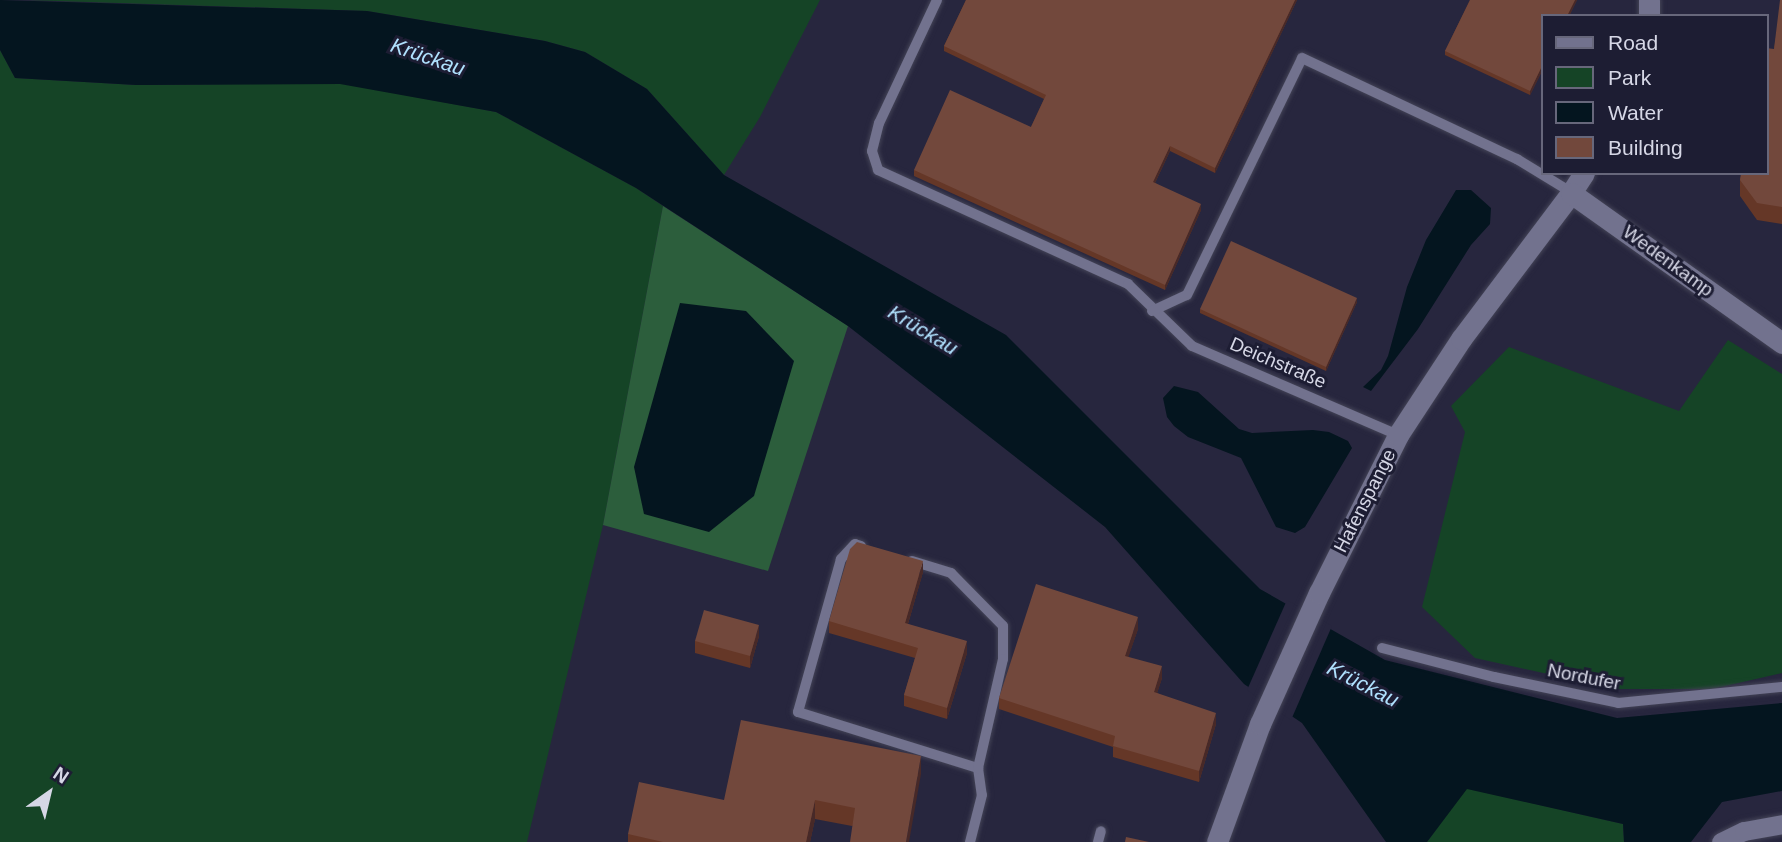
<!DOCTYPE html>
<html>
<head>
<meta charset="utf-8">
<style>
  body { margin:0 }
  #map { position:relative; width:1782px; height:842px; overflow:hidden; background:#27263e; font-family:Arial,sans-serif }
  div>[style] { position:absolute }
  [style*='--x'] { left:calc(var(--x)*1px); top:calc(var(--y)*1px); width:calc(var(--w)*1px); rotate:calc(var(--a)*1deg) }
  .green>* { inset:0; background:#154426 }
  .forest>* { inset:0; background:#2c5e3c }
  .water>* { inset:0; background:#04151f }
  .pier>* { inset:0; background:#27263e }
  .roads { filter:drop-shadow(0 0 2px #434356) drop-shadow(0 0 2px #434356) }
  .service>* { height:10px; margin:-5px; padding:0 5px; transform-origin:5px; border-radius:5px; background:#72728e }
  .minor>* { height:19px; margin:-9.5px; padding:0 9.5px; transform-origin:9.5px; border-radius:9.5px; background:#72728e }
  .tertiary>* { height:21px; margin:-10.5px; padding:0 10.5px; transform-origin:10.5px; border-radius:10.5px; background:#72728e }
  .secondary>* { height:21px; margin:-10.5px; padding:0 10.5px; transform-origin:10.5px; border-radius:10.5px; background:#72728e }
  .wall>* { inset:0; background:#653727 }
  .shaded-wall>* { inset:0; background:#472928 }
  .building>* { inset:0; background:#72483c }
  span { translate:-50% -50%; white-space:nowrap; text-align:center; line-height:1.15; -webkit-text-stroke:6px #1d1d33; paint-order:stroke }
  .street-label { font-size:19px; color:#d6d7e6 }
  .water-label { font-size:21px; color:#b0e1fe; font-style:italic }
  .legend { position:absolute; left:1541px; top:14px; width:228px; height:161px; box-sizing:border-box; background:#1d1d33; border:2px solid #67677b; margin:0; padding:9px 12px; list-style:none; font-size:21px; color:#d6d7e6 }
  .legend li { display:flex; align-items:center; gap:14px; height:35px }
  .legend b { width:35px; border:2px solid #67677b }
  .north { position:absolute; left:14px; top:758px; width:70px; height:70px; -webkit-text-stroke:5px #1d1d33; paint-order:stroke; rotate:34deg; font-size:19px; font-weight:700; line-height:28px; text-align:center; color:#d6d7e6 }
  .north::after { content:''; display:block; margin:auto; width:24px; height:32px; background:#d6d7e6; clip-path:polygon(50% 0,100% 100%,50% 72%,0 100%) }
</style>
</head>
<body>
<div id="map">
  <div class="green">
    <i style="clip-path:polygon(27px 0,820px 0,760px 117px,724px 175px,647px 89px,585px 52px,545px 41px,367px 11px)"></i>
    <i style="clip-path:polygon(0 50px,15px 78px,136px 85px,340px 83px,496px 112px,636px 188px,663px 206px,603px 525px,527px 842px,0 842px)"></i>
    <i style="clip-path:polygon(1728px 340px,1782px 374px,1782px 673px,1712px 689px,1617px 689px,1475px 658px,1422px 607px,1465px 432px,1451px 406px,1509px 347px,1679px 411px)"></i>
    <i style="clip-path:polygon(1466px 788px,1623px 824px,1624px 842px,1427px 842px)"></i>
  </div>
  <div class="forest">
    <i style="clip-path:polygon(663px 206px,848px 326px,768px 571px,603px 525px)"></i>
  </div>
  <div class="water">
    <i style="clip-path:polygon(0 0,367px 11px,545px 41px,585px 52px,647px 89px,724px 175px,1006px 335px,1260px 589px,1385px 660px,1617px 718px,1782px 703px,1782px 791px,1722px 802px,1691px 842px,1624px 842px,1623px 824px,1467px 789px,1427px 842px,1386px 842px,1302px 723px,1244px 684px,1105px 527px,848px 326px,636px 188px,496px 112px,340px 84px,136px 85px,15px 78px,0 50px)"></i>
    <i style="clip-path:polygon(1456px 190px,1471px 190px,1491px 208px,1490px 224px,1471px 245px,1418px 329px,1371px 391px,1363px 387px,1381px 370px,1388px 356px,1407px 287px,1426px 240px)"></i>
    <i style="clip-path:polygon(680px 303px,746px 311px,794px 361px,754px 496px,709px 532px,644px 514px,634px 467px)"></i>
    <i style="clip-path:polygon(1174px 386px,1198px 392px,1239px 429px,1252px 433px,1313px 430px,1329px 432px,1348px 441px,1352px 448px,1305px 527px,1295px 533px,1276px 527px,1241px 458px,1188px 437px,1174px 426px,1167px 417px,1163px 398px)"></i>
  </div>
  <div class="pier">
    <i style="clip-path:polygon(1287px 600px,1332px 626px,1291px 720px,1247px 690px)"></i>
  </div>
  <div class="roads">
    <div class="service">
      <i style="--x:937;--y:0;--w:136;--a:115.2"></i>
      <i style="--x:879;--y:123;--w:29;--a:104"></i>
      <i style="--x:872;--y:151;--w:20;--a:72"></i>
      <i style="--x:878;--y:170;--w:275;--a:24.5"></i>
      <i style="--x:1128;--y:284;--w:89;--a:44.1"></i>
      <i style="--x:1192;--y:346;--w:224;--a:23.4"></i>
      <i style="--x:1152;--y:311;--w:38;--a:-25"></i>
      <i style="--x:1187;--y:295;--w:263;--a:-64.1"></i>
      <i style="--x:1302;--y:58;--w:238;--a:25.2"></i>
      <i style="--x:1517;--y:159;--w:63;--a:31.4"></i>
      <i style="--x:861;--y:546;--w:6;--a:-162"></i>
      <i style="--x:855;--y:544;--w:21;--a:133"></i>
      <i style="--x:841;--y:559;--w:159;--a:105.7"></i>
      <i style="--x:798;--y:712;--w:189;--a:17.3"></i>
      <i style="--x:978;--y:768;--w:27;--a:82"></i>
      <i style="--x:982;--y:795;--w:49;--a:104.3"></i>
      <i style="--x:912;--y:561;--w:41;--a:17.1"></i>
      <i style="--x:951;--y:573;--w:74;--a:45.5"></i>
      <i style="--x:1003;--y:626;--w:33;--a:90"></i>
      <i style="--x:1003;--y:659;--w:112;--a:102.9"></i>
      <i style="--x:1382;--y:648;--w:116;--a:14.5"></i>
      <i style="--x:1494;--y:677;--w:127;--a:11.8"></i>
      <i style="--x:1618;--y:703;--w:165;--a:-5.6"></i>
      <i style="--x:1098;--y:842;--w:11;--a:-75"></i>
    </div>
    <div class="minor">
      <i style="--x:1721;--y:842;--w:25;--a:-26"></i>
      <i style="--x:1744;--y:831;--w:39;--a:-10"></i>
    </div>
    <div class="tertiary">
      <i style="--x:1217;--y:842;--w:126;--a:-70"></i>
      <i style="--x:1260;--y:724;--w:144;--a:-65.8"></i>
      <i style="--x:1319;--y:593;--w:177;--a:-63.4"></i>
      <i style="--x:1398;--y:435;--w:115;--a:-56.7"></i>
      <i style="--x:1461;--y:339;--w:183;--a:-53"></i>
    </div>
    <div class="secondary">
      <i style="--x:1649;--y:16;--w:16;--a:-90"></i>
      <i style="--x:1584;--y:173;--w:24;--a:123"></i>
      <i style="--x:1571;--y:193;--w:259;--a:35.4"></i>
    </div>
  </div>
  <div class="wall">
    <i style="clip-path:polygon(966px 0,1297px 0,1215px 173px,1170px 151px,1155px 183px,1201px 210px,1165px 290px,914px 176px,914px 170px,1031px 127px,1044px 99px,944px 51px,944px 46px)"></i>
    <i style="clip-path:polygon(1470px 0,1577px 0,1569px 16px,1542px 16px,1542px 71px,1530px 95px,1445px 55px,1445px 51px)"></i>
    <i style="clip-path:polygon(1782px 0,1782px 224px,1757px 220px,1740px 196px,1740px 180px,1774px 49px)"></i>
    <i style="clip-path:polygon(1357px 302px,1326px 371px,1200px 313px,1200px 309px)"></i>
    <i style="clip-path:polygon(923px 572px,908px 624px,967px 653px,947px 719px,904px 706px,904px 695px,915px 658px,829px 633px,829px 621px)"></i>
    <i style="clip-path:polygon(1138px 629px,1128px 657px,1162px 678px,1157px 693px,1216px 724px,1199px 782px,1113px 757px,1113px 747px,999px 709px,999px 698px)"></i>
    <i style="clip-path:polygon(759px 636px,750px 668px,695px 653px,695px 641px)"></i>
    <i style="clip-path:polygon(921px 774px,852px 826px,815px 819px,810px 842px,628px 842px,628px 834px,724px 800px)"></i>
  </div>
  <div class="shaded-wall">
    <i style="clip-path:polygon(1295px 0,1297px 0,1215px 173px,1215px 168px)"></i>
    <i style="clip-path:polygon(1575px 0,1577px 0,1569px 16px,1567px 16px)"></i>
    <i style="clip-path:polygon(1542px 66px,1542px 71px,1530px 95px,1530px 91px)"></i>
    <i style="clip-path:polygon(1170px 146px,1170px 151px,1153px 187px,1153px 182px)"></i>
    <i style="clip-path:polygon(1201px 204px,1201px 210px,1165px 290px,1165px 285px)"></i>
    <i style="clip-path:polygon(1357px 298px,1357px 302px,1326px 371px,1326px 367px)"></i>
    <i style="clip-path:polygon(923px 561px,923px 572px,905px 634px,905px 623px)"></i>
    <i style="clip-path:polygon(1138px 617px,1138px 629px,1125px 667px,1125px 656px)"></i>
    <i style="clip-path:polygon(759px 625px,759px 636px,750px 668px,750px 656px)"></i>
    <i style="clip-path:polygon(967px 641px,967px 653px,947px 719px,947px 708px)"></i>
    <i style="clip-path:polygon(1162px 666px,1162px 678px,1154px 703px,1154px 692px)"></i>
    <i style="clip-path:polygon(1216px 713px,1216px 724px,1199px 782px,1199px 771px)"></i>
    <i style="clip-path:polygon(921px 756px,921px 774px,909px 842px,906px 842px)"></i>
    <i style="clip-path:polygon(815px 800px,815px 819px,810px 842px,806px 842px)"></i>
  </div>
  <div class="building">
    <i style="clip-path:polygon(966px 0,1295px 0,1215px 168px,1170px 146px,1153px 182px,1201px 204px,1165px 285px,914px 170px,950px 90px,1031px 127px,1046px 95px,944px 46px)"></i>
    <i style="clip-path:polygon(1470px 0,1575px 0,1567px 16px,1542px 16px,1542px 66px,1530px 91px,1445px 51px)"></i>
    <i style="clip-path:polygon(1780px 0,1782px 0,1782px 207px,1757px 203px,1740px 180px,1741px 173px,1766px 173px,1766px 48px,1774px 49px)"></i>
    <i style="clip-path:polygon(1231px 241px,1357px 298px,1326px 367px,1200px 309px)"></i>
    <i style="clip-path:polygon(857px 542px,923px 561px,905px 623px,967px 641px,947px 708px,904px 695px,918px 648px,829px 621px,850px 549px)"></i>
    <i style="clip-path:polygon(1036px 584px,1138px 617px,1125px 656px,1162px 666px,1154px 692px,1216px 713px,1199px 771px,1113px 746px,1115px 736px,999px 698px)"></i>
    <i style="clip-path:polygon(704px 610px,759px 625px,750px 656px,695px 641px)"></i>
    <i style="clip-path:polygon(741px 720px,921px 756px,906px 842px,850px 842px,855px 808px,815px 800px,806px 842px,663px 842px,628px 834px,639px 782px,724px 800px)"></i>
    <i style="clip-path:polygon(1126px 837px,1149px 842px,1125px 842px)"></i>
  </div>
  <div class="street-label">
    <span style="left:1668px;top:261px;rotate:36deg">Wedenkamp</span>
    <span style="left:1278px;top:363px;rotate:23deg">Deichstraße</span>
    <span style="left:1365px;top:501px;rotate:-63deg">Hafenspange</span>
    <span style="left:1584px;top:677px;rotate:11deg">Nordufer</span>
  </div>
  <div class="water-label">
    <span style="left:428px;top:57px;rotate:19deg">Krückau</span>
    <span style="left:923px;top:330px;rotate:31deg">Krückau</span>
    <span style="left:1363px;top:684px;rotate:27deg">Krückau</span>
  </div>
  <ul class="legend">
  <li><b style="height:9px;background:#72728e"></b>Road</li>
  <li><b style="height:19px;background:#154426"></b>Park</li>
  <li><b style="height:19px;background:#04151f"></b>Water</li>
  <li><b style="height:19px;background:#72483c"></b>Building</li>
  </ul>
  <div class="north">N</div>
</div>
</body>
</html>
